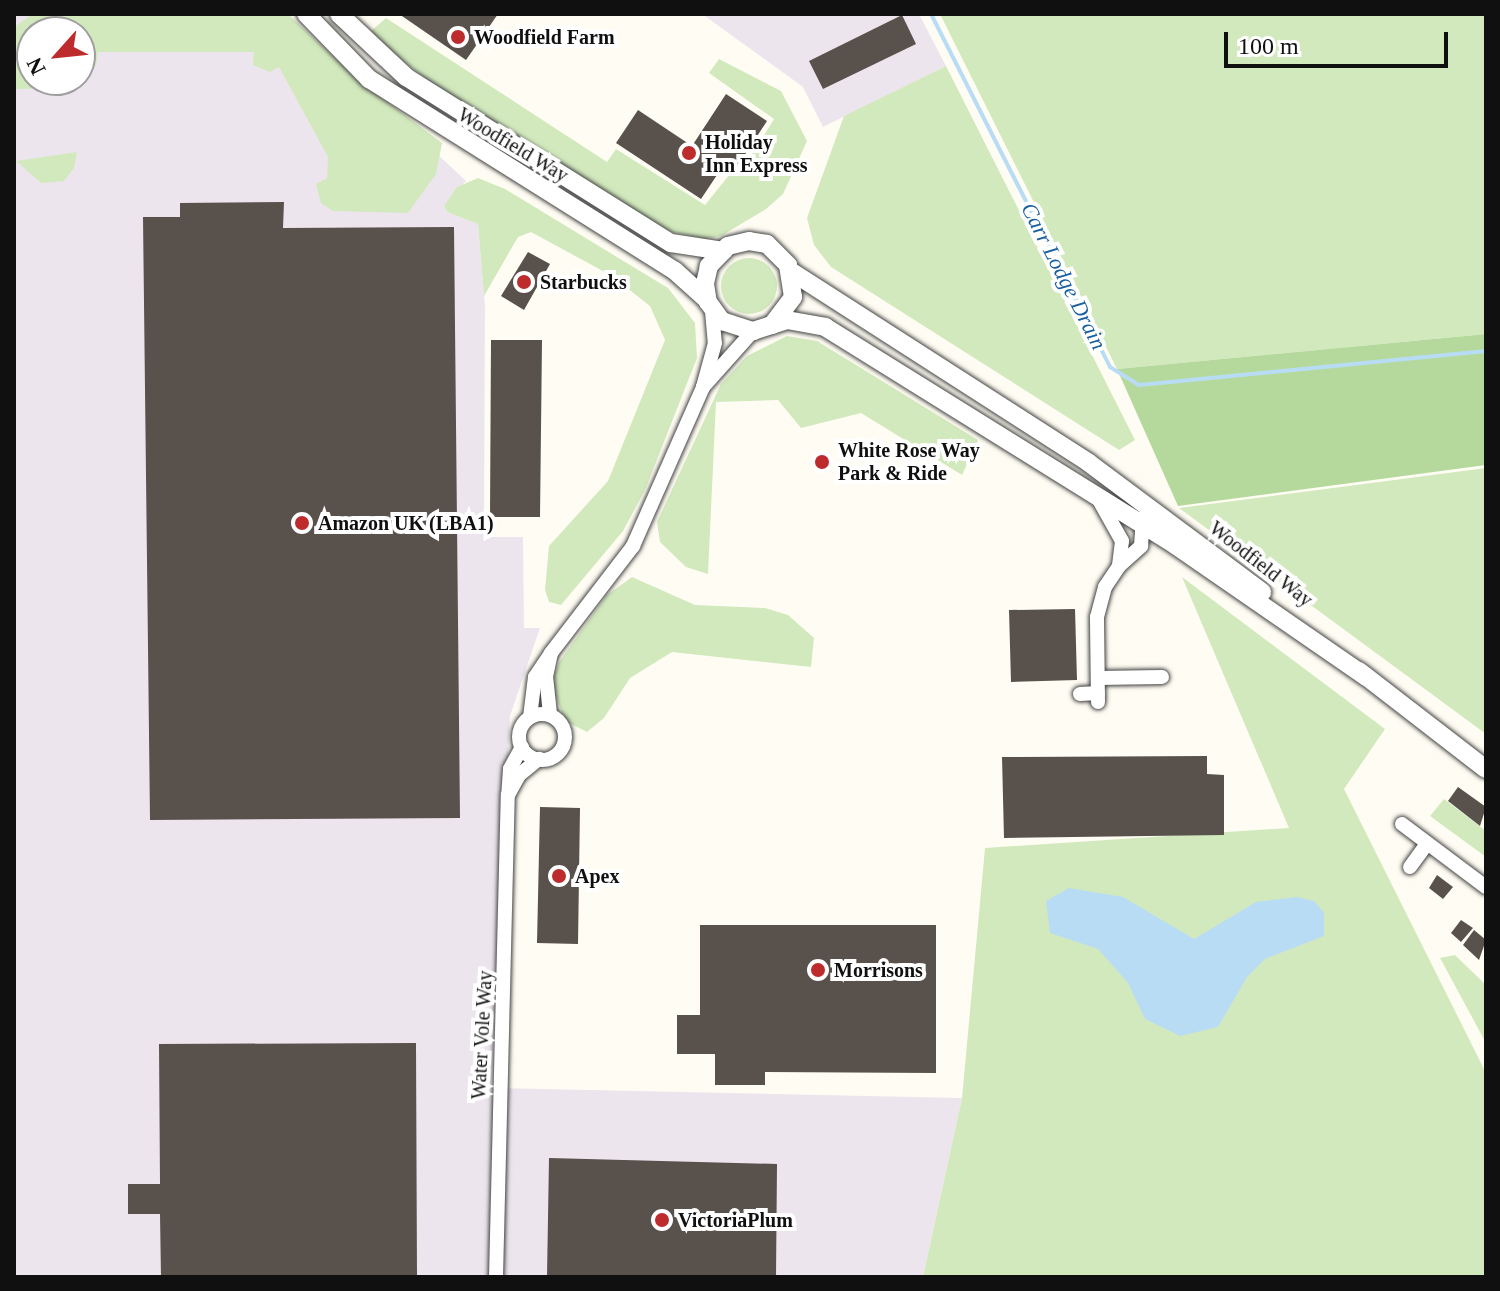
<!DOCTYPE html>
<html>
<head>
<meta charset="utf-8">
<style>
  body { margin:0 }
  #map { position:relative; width:1500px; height:1291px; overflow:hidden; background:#fffdf3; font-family:"Times New Roman",serif }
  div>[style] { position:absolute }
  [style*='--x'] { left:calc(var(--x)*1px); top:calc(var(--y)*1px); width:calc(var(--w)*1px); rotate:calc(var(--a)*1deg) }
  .industrial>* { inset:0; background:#ede5ee }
  .green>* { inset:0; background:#d2e9bd }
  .round { border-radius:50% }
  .forest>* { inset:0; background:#b5d99d }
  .water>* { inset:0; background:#b9dcf5 }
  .stream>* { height:4px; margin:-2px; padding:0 2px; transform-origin:2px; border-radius:2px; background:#b9dcf5 }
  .building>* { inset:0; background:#58514c }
  .roads { filter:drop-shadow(0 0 2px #434343) drop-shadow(0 0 2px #434343) }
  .minor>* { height:14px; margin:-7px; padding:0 7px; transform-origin:7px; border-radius:7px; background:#fff }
  .minor>.ring { margin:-7px; padding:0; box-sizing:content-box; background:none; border:14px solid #fff; border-radius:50% }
  .tertiary>* { height:18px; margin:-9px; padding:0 9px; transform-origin:9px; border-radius:9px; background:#fff }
  .dots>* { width:22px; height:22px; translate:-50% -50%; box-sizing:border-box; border:4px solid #fff; border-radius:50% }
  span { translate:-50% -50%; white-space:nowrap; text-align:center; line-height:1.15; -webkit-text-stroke:8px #fff; paint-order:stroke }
  .poi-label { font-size:20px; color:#101010; font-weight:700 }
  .left { translate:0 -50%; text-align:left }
  .street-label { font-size:20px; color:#101010 }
  .water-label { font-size:22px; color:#1c609f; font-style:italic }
  .frame { position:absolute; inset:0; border:16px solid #101010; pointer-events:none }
  .north { position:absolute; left:16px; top:16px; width:80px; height:80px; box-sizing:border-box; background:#fff; border:2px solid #9f9f9f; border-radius:50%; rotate:243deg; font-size:22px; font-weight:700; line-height:32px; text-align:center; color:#101010 }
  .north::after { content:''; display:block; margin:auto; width:28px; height:36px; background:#bd2b2c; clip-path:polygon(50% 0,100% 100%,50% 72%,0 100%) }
  .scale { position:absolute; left:1224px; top:32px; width:224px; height:36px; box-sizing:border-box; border:4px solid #101010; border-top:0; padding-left:10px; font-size:24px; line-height:28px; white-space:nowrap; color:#101010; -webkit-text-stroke:6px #fff; paint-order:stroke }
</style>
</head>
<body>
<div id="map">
  <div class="industrial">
    <i style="clip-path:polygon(evenodd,14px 14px,288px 14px,466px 181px,444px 206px,447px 212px,478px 224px,485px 306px,484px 537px,523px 537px,524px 628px,540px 628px,510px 716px,491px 1088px,962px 1098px,923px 1277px,14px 1277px,14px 14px,32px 32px,80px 32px,80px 80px,32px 80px,32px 32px)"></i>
    <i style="clip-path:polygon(702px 14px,919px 14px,946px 66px,823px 127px,803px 87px)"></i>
  </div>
  <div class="green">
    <i style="clip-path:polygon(33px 14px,288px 14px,359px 81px,442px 143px,436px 174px,408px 213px,333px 211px,321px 203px,316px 184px,327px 178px,328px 157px,279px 67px,270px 72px,253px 65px,254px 52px,98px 52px,96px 66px,80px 79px,80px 32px,32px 32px,32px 80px,80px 80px,77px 88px,14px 89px,14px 27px)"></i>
    <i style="clip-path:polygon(940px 14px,1486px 14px,1486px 334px,1117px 369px)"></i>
    <i style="clip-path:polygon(386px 18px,607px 162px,616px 149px,705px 205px,734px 169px,741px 173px,774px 119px,709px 73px,719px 59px,781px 91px,807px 141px,783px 194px,766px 209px,721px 236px,706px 239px,663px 230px,441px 91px,369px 33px)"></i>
    <i style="clip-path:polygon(946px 66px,1135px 440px,1119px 450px,831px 267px,814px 245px,807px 218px,844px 116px)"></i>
    <i style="clip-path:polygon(14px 141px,16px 161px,77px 152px,74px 168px,64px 181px,41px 183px,14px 159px)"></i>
    <i style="clip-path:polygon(478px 178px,505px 189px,668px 288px,695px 323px,697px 358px,645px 490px,623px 531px,561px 605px,549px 602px,545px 590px,549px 546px,608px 481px,665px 340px,650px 306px,612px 276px,531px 232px,518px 237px,484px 296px,478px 224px,447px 212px,444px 206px,457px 187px)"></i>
    <i class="round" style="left:721px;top:258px;width:56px;height:56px"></i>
    <i style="clip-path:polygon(787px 336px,817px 341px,978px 440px,962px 475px,861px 413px,801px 428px,778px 400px,716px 402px,708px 574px,686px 567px,660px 542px,657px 522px,721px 384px,747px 356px)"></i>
    <i style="clip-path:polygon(1486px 468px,1486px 734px,1179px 508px)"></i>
    <i style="clip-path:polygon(632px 577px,695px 605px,765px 608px,788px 615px,814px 638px,811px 667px,672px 652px,630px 678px,604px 718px,587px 732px,565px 721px,551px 683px,560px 661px,607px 595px)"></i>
    <i style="clip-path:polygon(1182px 577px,1385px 729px,1344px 789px,1486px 1073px,1486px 1277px,923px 1277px,962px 1098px,985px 848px,1289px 828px)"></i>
    <i style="clip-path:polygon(1444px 799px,1486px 831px,1486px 857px,1430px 816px)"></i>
    <i style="clip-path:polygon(1455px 955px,1486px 985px,1486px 1043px,1440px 958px)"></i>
  </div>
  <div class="forest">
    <i style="clip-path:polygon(1486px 334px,1486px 465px,1178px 506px,1117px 369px)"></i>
  </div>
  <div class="water">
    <i style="clip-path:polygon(1069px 888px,1123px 897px,1194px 939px,1256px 902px,1297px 897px,1314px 901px,1324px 913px,1324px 936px,1265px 959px,1247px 977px,1218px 1027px,1180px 1036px,1145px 1019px,1128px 983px,1098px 949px,1050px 933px,1046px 901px)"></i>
  </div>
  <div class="stream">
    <i style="--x:931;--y:14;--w:396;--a:63.1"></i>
    <i style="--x:1110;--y:367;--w:34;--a:32"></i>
    <i style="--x:1139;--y:385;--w:349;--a:-5.6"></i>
  </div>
  <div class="building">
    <i style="clip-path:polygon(399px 14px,498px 14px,466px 60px)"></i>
    <i style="clip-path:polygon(902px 15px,916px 44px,823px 89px,809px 61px)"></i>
    <i style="clip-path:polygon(726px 94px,767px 121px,737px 167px,727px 160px,701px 199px,616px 143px,638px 110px,692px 146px)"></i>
    <i style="clip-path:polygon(284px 202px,283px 228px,454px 227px,460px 818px,150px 820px,143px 217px,180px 217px,180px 203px)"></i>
    <i style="clip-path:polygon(528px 252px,550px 264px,524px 310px,501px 296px)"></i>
    <i style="clip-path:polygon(491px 340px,542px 340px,540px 517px,490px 517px)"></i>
    <i style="clip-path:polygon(1075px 609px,1077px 680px,1011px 682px,1009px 610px)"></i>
    <i style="clip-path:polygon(1207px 756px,1207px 774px,1224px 775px,1224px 835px,1004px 838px,1002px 757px)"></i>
    <i style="clip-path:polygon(1458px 787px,1486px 807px,1480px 826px,1448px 801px)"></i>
    <i style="clip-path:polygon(540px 807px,580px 808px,578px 944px,537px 943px)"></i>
    <i style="clip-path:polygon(1437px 875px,1453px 887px,1443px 899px,1429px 888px)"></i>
    <i style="clip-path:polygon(1461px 920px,1473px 928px,1461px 942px,1451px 933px)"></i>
    <i style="clip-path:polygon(700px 925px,936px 925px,936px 1073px,765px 1072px,765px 1085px,715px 1085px,715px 1054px,677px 1054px,677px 1015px,700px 1015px)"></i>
    <i style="clip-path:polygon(1474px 930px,1486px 940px,1479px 960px,1463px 945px)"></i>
    <i style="clip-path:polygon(416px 1043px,417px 1277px,161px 1277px,160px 1214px,128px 1214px,128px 1184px,160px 1184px,159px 1044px)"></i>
    <i style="clip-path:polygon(549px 1158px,777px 1164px,776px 1277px,547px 1277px)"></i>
  </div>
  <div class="roads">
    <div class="minor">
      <i style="--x:712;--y:311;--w:32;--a:85"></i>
      <i style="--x:715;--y:343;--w:46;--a:105.3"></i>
      <i style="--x:703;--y:387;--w:75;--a:-48.2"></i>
      <i style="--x:1099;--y:500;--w:47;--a:60.7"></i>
      <i style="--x:1122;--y:541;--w:25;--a:97"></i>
      <i style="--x:1119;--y:566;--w:30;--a:-42"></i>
      <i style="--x:1141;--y:546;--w:28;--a:-86"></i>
      <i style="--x:551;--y:653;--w:135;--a:-52.5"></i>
      <i style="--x:633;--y:546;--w:174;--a:-66.2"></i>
      <i style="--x:1098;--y:678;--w:64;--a:-0.9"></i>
      <i style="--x:1080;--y:694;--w:18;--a:-3"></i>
      <i style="--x:1098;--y:702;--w:85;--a:-90.7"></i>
      <i style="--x:1097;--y:617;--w:31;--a:-75"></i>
      <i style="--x:1105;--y:587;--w:25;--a:-56"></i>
      <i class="ring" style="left:519px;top:714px;width:32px;height:32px"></i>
      <i style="--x:530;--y:717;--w:40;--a:-82.9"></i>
      <i style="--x:535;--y:677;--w:29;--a:-56"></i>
      <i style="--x:551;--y:653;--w:24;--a:102"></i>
      <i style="--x:546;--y:676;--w:39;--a:84"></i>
      <i style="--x:522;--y:747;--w:25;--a:119"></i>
      <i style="--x:510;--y:769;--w:26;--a:94"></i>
      <i style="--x:508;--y:795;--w:23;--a:-61"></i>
      <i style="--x:519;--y:775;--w:26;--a:-39"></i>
      <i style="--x:1402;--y:824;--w:105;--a:36.9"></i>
      <i style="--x:1410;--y:867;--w:29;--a:-54"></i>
      <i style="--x:496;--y:1277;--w:482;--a:-88.6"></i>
    </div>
    <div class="tertiary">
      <i style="--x:306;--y:14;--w:91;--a:45.9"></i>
      <i style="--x:369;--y:79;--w:361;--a:32.1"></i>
      <i style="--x:675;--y:271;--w:42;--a:42.1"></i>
      <i style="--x:339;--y:14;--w:92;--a:43.2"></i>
      <i style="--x:406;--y:77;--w:313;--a:32.1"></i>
      <i style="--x:671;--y:243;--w:53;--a:8.7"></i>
      <i style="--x:792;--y:272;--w:353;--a:32.7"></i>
      <i style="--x:1089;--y:463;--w:216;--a:36.7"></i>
      <i style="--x:772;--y:325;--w:35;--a:-53"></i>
      <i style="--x:793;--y:297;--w:32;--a:-99"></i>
      <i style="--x:788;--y:265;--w:30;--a:-135"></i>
      <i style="--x:767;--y:244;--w:18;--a:-171"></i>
      <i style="--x:749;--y:241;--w:22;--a:167"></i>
      <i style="--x:728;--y:246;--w:28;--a:134"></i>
      <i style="--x:709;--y:266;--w:18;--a:103"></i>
      <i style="--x:705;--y:284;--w:18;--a:81"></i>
      <i style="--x:708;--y:302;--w:24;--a:54"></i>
      <i style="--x:722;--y:321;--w:33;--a:18"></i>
      <i style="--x:753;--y:331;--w:36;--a:-18"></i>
      <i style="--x:787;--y:320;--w:39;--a:10"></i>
      <i style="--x:825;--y:327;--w:412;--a:31.9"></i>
      <i style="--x:1175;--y:545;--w:232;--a:34.6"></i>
      <i style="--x:1359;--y:671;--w:160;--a:37.7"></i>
    </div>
  </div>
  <div class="dots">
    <i style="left:458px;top:37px;background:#bd2b2c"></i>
    <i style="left:689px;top:153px;background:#bd2b2c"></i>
    <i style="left:524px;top:282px;background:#bd2b2c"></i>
    <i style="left:822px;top:462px;background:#bd2b2c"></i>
    <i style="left:302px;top:523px;background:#bd2b2c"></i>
    <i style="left:559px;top:876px;background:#bd2b2c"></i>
    <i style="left:818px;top:970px;background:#bd2b2c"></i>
    <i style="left:662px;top:1220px;background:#bd2b2c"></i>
  </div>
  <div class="poi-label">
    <span class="left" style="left:474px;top:37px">Woodfield Farm</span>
    <span class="left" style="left:705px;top:154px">Holiday<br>Inn Express</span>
    <span class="left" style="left:540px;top:282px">Starbucks</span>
    <span class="left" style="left:838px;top:462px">White Rose Way<br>Park &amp; Ride</span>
    <span class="left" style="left:318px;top:523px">Amazon UK (LBA1)</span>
    <span class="left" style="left:575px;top:876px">Apex</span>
    <span class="left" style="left:834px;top:970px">Morrisons</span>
    <span class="left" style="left:678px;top:1220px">VictoriaPlum</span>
  </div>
  <div class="street-label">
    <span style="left:513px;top:145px;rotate:31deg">Woodfield Way</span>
    <span style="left:1261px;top:564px;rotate:38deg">Woodfield Way</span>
    <span style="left:482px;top:1035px;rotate:-87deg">Water Vole Way</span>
  </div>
  <div class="water-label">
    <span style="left:1064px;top:276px;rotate:63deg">Carr Lodge Drain</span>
  </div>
  <div class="frame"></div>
  <div class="north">N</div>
  <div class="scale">100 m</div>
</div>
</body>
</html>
